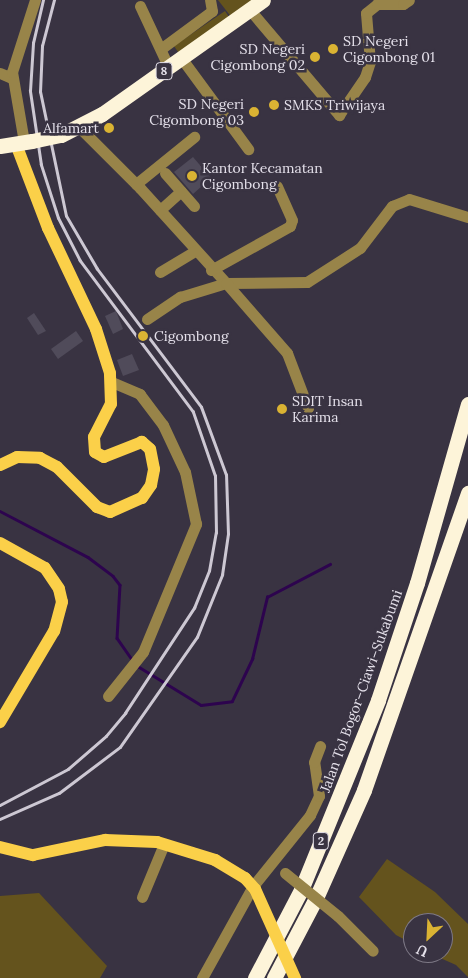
<!DOCTYPE html>
<html>
<head>
<meta charset="utf-8">
<style>
  body { margin:0 }
  #map { position:relative; width:468px; height:978px; overflow:hidden; background:#393342; font-family:Lora,serif }
  div>[style] { position:absolute }
  [style*='--x'] { left:calc(var(--x)*1px); top:calc(var(--y)*1px); width:calc(var(--w)*1px); rotate:calc(var(--a)*1deg) }
  .green>* { inset:0; background:#64531d }
  .stream>* { height:2.5px; margin:-1.25px; padding:0 1.25px; transform-origin:1.25px; border-radius:1.25px; background:#2d044e }
  .building>* { inset:0; background:#504b5a }
  .minor>* { height:11px; margin:-5.5px; padding:0 5.5px; transform-origin:5.5px; border-radius:5.5px; background:#988449 }
  .major>* { height:12px; margin:-6px; padding:0 6px; transform-origin:6px; border-radius:6px; background:#fbd049 }
  .highway>* { height:15px; margin:-7.5px; padding:0 7.5px; transform-origin:7.5px; border-radius:7.5px; background:#fdf4d9 }
  .rail>* { height:2.5px; margin:-1.25px; padding:0 1.25px; transform-origin:1.25px; border-radius:1.25px; background:#cdc8d3 }
  .minor-bridge>* { height:11px; margin:-5.5px; padding:0 5.5px; transform-origin:5.5px; border-radius:5.5px; background:#988449 }
  .major-bridge>* { height:12px; margin:-6px; padding:0 6px; transform-origin:6px; border-radius:6px; background:#fbd049 }
  .highway-bridge>* { height:15px; margin:-7.5px; padding:0 7.5px; transform-origin:7.5px; border-radius:7.5px; background:#fdf4d9 }
  .dots>* { width:14px; height:14px; translate:-50% -50%; box-sizing:border-box; border:2px solid #393342; border-radius:50% }
  span { translate:-50% -50%; white-space:nowrap; text-align:center; line-height:1.15; -webkit-text-stroke:5px #393342; paint-order:stroke }
  .shield-label span { padding:1px 4px; background:#393342; border:1px solid; border-radius:4px; -webkit-text-stroke-width:0 }
  .shield-label { font-size:12px; color:#e5e1eb; font-weight:700 }
  .poi-label { font-size:14px; color:#e5e1eb }
  .left { translate:0 -50%; text-align:left }
  .right { translate:-100% -50%; text-align:right }
  .street-label { font-size:14px; color:#e5e1eb }
  .north { position:absolute; left:403px; top:913px; width:50px; height:50px; box-sizing:border-box; background:#393342; border:1px solid #7e7986; border-radius:50%; rotate:205deg; font-size:14px; font-weight:700; line-height:20px; text-align:center; color:#e5e1eb }
  .north::after { content:''; display:block; margin:auto; width:18px; height:22px; background:#dab333; clip-path:polygon(50% 0,100% 100%,50% 72%,0 100%) }
</style>
</head>
<body>
<div id="map">
  <div class="green">
    <i style="clip-path:polygon(218px 0,258px 0,232px 18px)"></i>
    <i style="clip-path:polygon(225px 11px,231px 20px,180px 55px,174px 46px)"></i>
    <i style="clip-path:polygon(387px 859px,435px 892px,468px 924px,468px 977px,456px 965px,429px 953px,443px 953px,443px 923px,413px 923px,413px 944px,396px 935px,359px 897px)"></i>
    <i style="clip-path:polygon(39px 893px,107px 966px,100px 978px,0 978px,0 896px)"></i>
  </div>
  <div class="stream">
    <i style="--x:0;--y:511;--w:99;--a:27.6"></i>
    <i style="--x:88;--y:557;--w:31;--a:37"></i>
    <i style="--x:113;--y:576;--w:11;--a:52"></i>
    <i style="--x:120;--y:585;--w:53;--a:93.2"></i>
    <i style="--x:117;--y:638;--w:28;--a:55"></i>
    <i style="--x:136;--y:665;--w:76;--a:31.6"></i>
    <i style="--x:201;--y:705;--w:31;--a:-7"></i>
    <i style="--x:232;--y:701;--w:47;--a:-64.5"></i>
    <i style="--x:252;--y:659;--w:64;--a:-76.4"></i>
    <i style="--x:267;--y:597;--w:71;--a:-27.6"></i>
  </div>
  <div class="building">
    <i style="clip-path:polygon(193px 157px,211px 178px,193px 194px,174px 172px)"></i>
    <i style="clip-path:polygon(116px 311px,123px 329px,113px 334px,105px 316px)"></i>
    <i style="clip-path:polygon(34px 313px,46px 331px,38px 335px,27px 318px)"></i>
    <i style="clip-path:polygon(76px 331px,83px 341px,58px 359px,51px 349px)"></i>
    <i style="clip-path:polygon(132px 354px,139px 370px,123px 376px,117px 360px)"></i>
  </div>
  <div class="minor">
    <i style="--x:140;--y:6;--w:68;--a:64.9"></i>
    <i style="--x:250;--y:10;--w:138;--a:49.7"></i>
    <i style="--x:339;--y:115;--w:46;--a:-55.6"></i>
    <i style="--x:365;--y:77;--w:16;--a:-72"></i>
    <i style="--x:370;--y:62;--w:49;--a:-94.7"></i>
    <i style="--x:366;--y:13;--w:14;--a:-39"></i>
    <i style="--x:377;--y:4;--w:26;--a:0"></i>
    <i style="--x:403;--y:4;--w:7;--a:-34"></i>
    <i style="--x:162;--y:48;--w:62;--a:-36.5"></i>
    <i style="--x:212;--y:11;--w:11;--a:-100"></i>
    <i style="--x:182;--y:59;--w:112;--a:53.7"></i>
    <i style="--x:0;--y:73;--w:13;--a:23"></i>
    <i style="--x:80;--y:128;--w:85;--a:45"></i>
    <i style="--x:140;--y:188;--w:128;--a:47.8"></i>
    <i style="--x:226;--y:283;--w:81;--a:-0.7"></i>
    <i style="--x:307;--y:282;--w:63;--a:-32.7"></i>
    <i style="--x:360;--y:248;--w:53;--a:-52.7"></i>
    <i style="--x:392;--y:206;--w:18;--a:-22"></i>
    <i style="--x:409;--y:199;--w:62;--a:17"></i>
    <i style="--x:24;--y:142;--w:71;--a:-99.7"></i>
    <i style="--x:12;--y:72;--w:76;--a:-72.3"></i>
    <i style="--x:165;--y:173;--w:44;--a:48.7"></i>
    <i style="--x:136;--y:184;--w:75;--a:-39"></i>
    <i style="--x:160;--y:210;--w:28;--a:-42"></i>
    <i style="--x:211;--y:270;--w:90;--a:-29.1"></i>
    <i style="--x:290;--y:226;--w:6;--a:-72"></i>
    <i style="--x:292;--y:220;--w:37;--a:-114"></i>
    <i style="--x:160;--y:272;--w:41;--a:-31"></i>
    <i style="--x:147;--y:319;--w:40;--a:-34"></i>
    <i style="--x:180;--y:297;--w:48;--a:-16.9"></i>
    <i style="--x:226;--y:283;--w:93;--a:48.9"></i>
    <i style="--x:287;--y:353;--w:59;--a:69.1"></i>
    <i style="--x:108;--y:696;--w:56;--a:-51.5"></i>
    <i style="--x:143;--y:652;--w:139;--a:-67.5"></i>
    <i style="--x:196;--y:524;--w:53;--a:-101.9"></i>
    <i style="--x:185;--y:472;--w:52;--a:-115.1"></i>
    <i style="--x:163;--y:425;--w:39;--a:-127"></i>
    <i style="--x:140;--y:394;--w:30;--a:-157"></i>
    <i style="--x:142;--y:897;--w:57;--a:-67.5"></i>
    <i style="--x:338;--y:916;--w:49;--a:45"></i>
    <i style="--x:202;--y:978;--w:105;--a:-61"></i>
    <i style="--x:253;--y:886;--w:91;--a:-51.2"></i>
    <i style="--x:310;--y:815;--w:21;--a:-65"></i>
    <i style="--x:319;--y:796;--w:34;--a:-98"></i>
    <i style="--x:314;--y:762;--w:17;--a:-69"></i>
  </div>
  <div class="major">
    <i style="--x:0;--y:465;--w:19;--a:-25"></i>
    <i style="--x:17;--y:457;--w:23;--a:2"></i>
    <i style="--x:40;--y:458;--w:19;--a:28"></i>
    <i style="--x:57;--y:467;--w:57;--a:45"></i>
    <i style="--x:97;--y:507;--w:14;--a:21"></i>
    <i style="--x:110;--y:512;--w:35;--a:-24"></i>
    <i style="--x:142;--y:498;--w:16;--a:-55"></i>
    <i style="--x:151;--y:485;--w:16;--a:-79"></i>
    <i style="--x:154;--y:469;--w:20;--a:-101"></i>
    <i style="--x:150;--y:449;--w:11;--a:-139"></i>
    <i style="--x:142;--y:442;--w:41;--a:158.5"></i>
    <i style="--x:104;--y:457;--w:10;--a:-151"></i>
    <i style="--x:95;--y:452;--w:15;--a:-94"></i>
    <i style="--x:94;--y:437;--w:37;--a:-63"></i>
    <i style="--x:111;--y:404;--w:31;--a:-92"></i>
    <i style="--x:110;--y:373;--w:46;--a:-107.7"></i>
    <i style="--x:96;--y:329;--w:112;--a:-115.4"></i>
    <i style="--x:48;--y:228;--w:90;--a:-110.9"></i>
    <i style="--x:0;--y:543;--w:51;--a:29.1"></i>
    <i style="--x:45;--y:568;--w:25;--a:56"></i>
    <i style="--x:59;--y:589;--w:13;--a:77"></i>
    <i style="--x:62;--y:602;--w:30;--a:105"></i>
    <i style="--x:54;--y:631;--w:106;--a:120.7"></i>
    <i style="--x:0;--y:847;--w:34;--a:14"></i>
    <i style="--x:33;--y:855;--w:74;--a:-11.8"></i>
    <i style="--x:105;--y:840;--w:52;--a:2.2"></i>
    <i style="--x:157;--y:842;--w:61;--a:17.2"></i>
    <i style="--x:215;--y:860;--w:35;--a:31"></i>
    <i style="--x:245;--y:878;--w:15;--a:48"></i>
  </div>
  <div class="highway">
    <i style="--x:61;--y:135;--w:46;--a:-27.1"></i>
    <i style="--x:102;--y:114;--w:197;--a:-35.3"></i>
    <i style="--x:0;--y:146;--w:32;--a:-9"></i>
    <i style="--x:255;--y:978;--w:99;--a:-62.4"></i>
    <i style="--x:301;--y:890;--w:205;--a:-67.9"></i>
    <i style="--x:378;--y:700;--w:123;--a:-71.6"></i>
    <i style="--x:417;--y:583;--w:186;--a:-74.1"></i>
    <i style="--x:274;--y:978;--w:90;--a:-62.3"></i>
    <i style="--x:316;--y:898;--w:118;--a:-66"></i>
    <i style="--x:364;--y:790;--w:315;--a:-70.7"></i>
  </div>
  <div class="rail">
    <i style="--x:0;--y:805;--w:77;--a:-27.9"></i>
    <i style="--x:68;--y:769;--w:50;--a:-41"></i>
    <i style="--x:106;--y:736;--w:30;--a:-50"></i>
    <i style="--x:125;--y:713;--w:126;--a:-56.7"></i>
    <i style="--x:194;--y:608;--w:40;--a:-68"></i>
    <i style="--x:209;--y:571;--w:39;--a:-80"></i>
    <i style="--x:216;--y:533;--w:57;--a:-91"></i>
    <i style="--x:215;--y:476;--w:68;--a:-109"></i>
    <i style="--x:193;--y:412;--w:189;--a:-126.8"></i>
    <i style="--x:80;--y:261;--w:48;--a:-117.1"></i>
    <i style="--x:58;--y:218;--w:56;--a:-107.8"></i>
    <i style="--x:41;--y:165;--w:75;--a:-98.5"></i>
    <i style="--x:30;--y:91;--w:48;--a:-86.4"></i>
    <i style="--x:33;--y:43;--w:44;--a:-76.9"></i>
    <i style="--x:0;--y:819;--w:64;--a:-23.8"></i>
    <i style="--x:59;--y:793;--w:76;--a:-37"></i>
    <i style="--x:120;--y:747;--w:134;--a:-55"></i>
    <i style="--x:197;--y:637;--w:67;--a:-68"></i>
    <i style="--x:222;--y:575;--w:41;--a:-81.7"></i>
    <i style="--x:228;--y:534;--w:59;--a:-91.9"></i>
    <i style="--x:226;--y:475;--w:72;--a:-110.2"></i>
    <i style="--x:201;--y:407;--w:173;--a:-127"></i>
    <i style="--x:97;--y:269;--w:61;--a:-120.3"></i>
    <i style="--x:66;--y:216;--w:127;--a:-101.8"></i>
    <i style="--x:40;--y:92;--w:46;--a:-87.5"></i>
    <i style="--x:42;--y:46;--w:48;--a:-75.4"></i>
  </div>
  <div class="minor-bridge">
    <i style="--x:285;--y:873;--w:68;--a:39.1"></i>
  </div>
  <div class="major-bridge">
    <i style="--x:255;--y:889;--w:98;--a:65.8"></i>
  </div>
  <div class="highway-bridge">
    <i style="--x:32;--y:141;--w:30;--a:-12"></i>
  </div>
  <div class="dots">
    <i style="left:333px;top:49px;background:#dab333"></i>
    <i style="left:315px;top:57px;background:#dab333"></i>
    <i style="left:274px;top:105px;background:#dab333"></i>
    <i style="left:254px;top:112px;background:#dab333"></i>
    <i style="left:109px;top:128px;background:#dab333"></i>
    <i style="left:192px;top:176px;background:#dab333"></i>
    <i style="left:143px;top:336px;background:#dab333"></i>
    <i style="left:282px;top:409px;background:#dab333"></i>
  </div>
  <div class="shield-label">
    <span style="left:164px;top:71px">8</span>
    <span style="left:321px;top:841px">2</span>
  </div>
  <div class="poi-label">
    <span class="left" style="left:343px;top:49px">SD Negeri<br>Cigombong 01</span>
    <span class="right" style="left:305px;top:57px">SD Negeri<br>Cigombong 02</span>
    <span class="right" style="left:244px;top:112px">SD Negeri<br>Cigombong 03</span>
    <span class="left" style="left:284px;top:105px">SMKS Triwijaya</span>
    <span class="right" style="left:99px;top:128px">Alfamart</span>
    <span class="left" style="left:202px;top:176px">Kantor Kecamatan<br>Cigombong</span>
    <span class="left" style="left:154px;top:336px">Cigombong</span>
    <span class="left" style="left:292px;top:409px">SDIT Insan<br>Karima</span>
  </div>
  <div class="street-label">
    <span style="left:361px;top:691px;rotate:-70deg">Jalan Tol Bogor–Ciawi–Sukabumi</span>
  </div>
  <div class="north">U</div>
</div>
</body>
</html>
